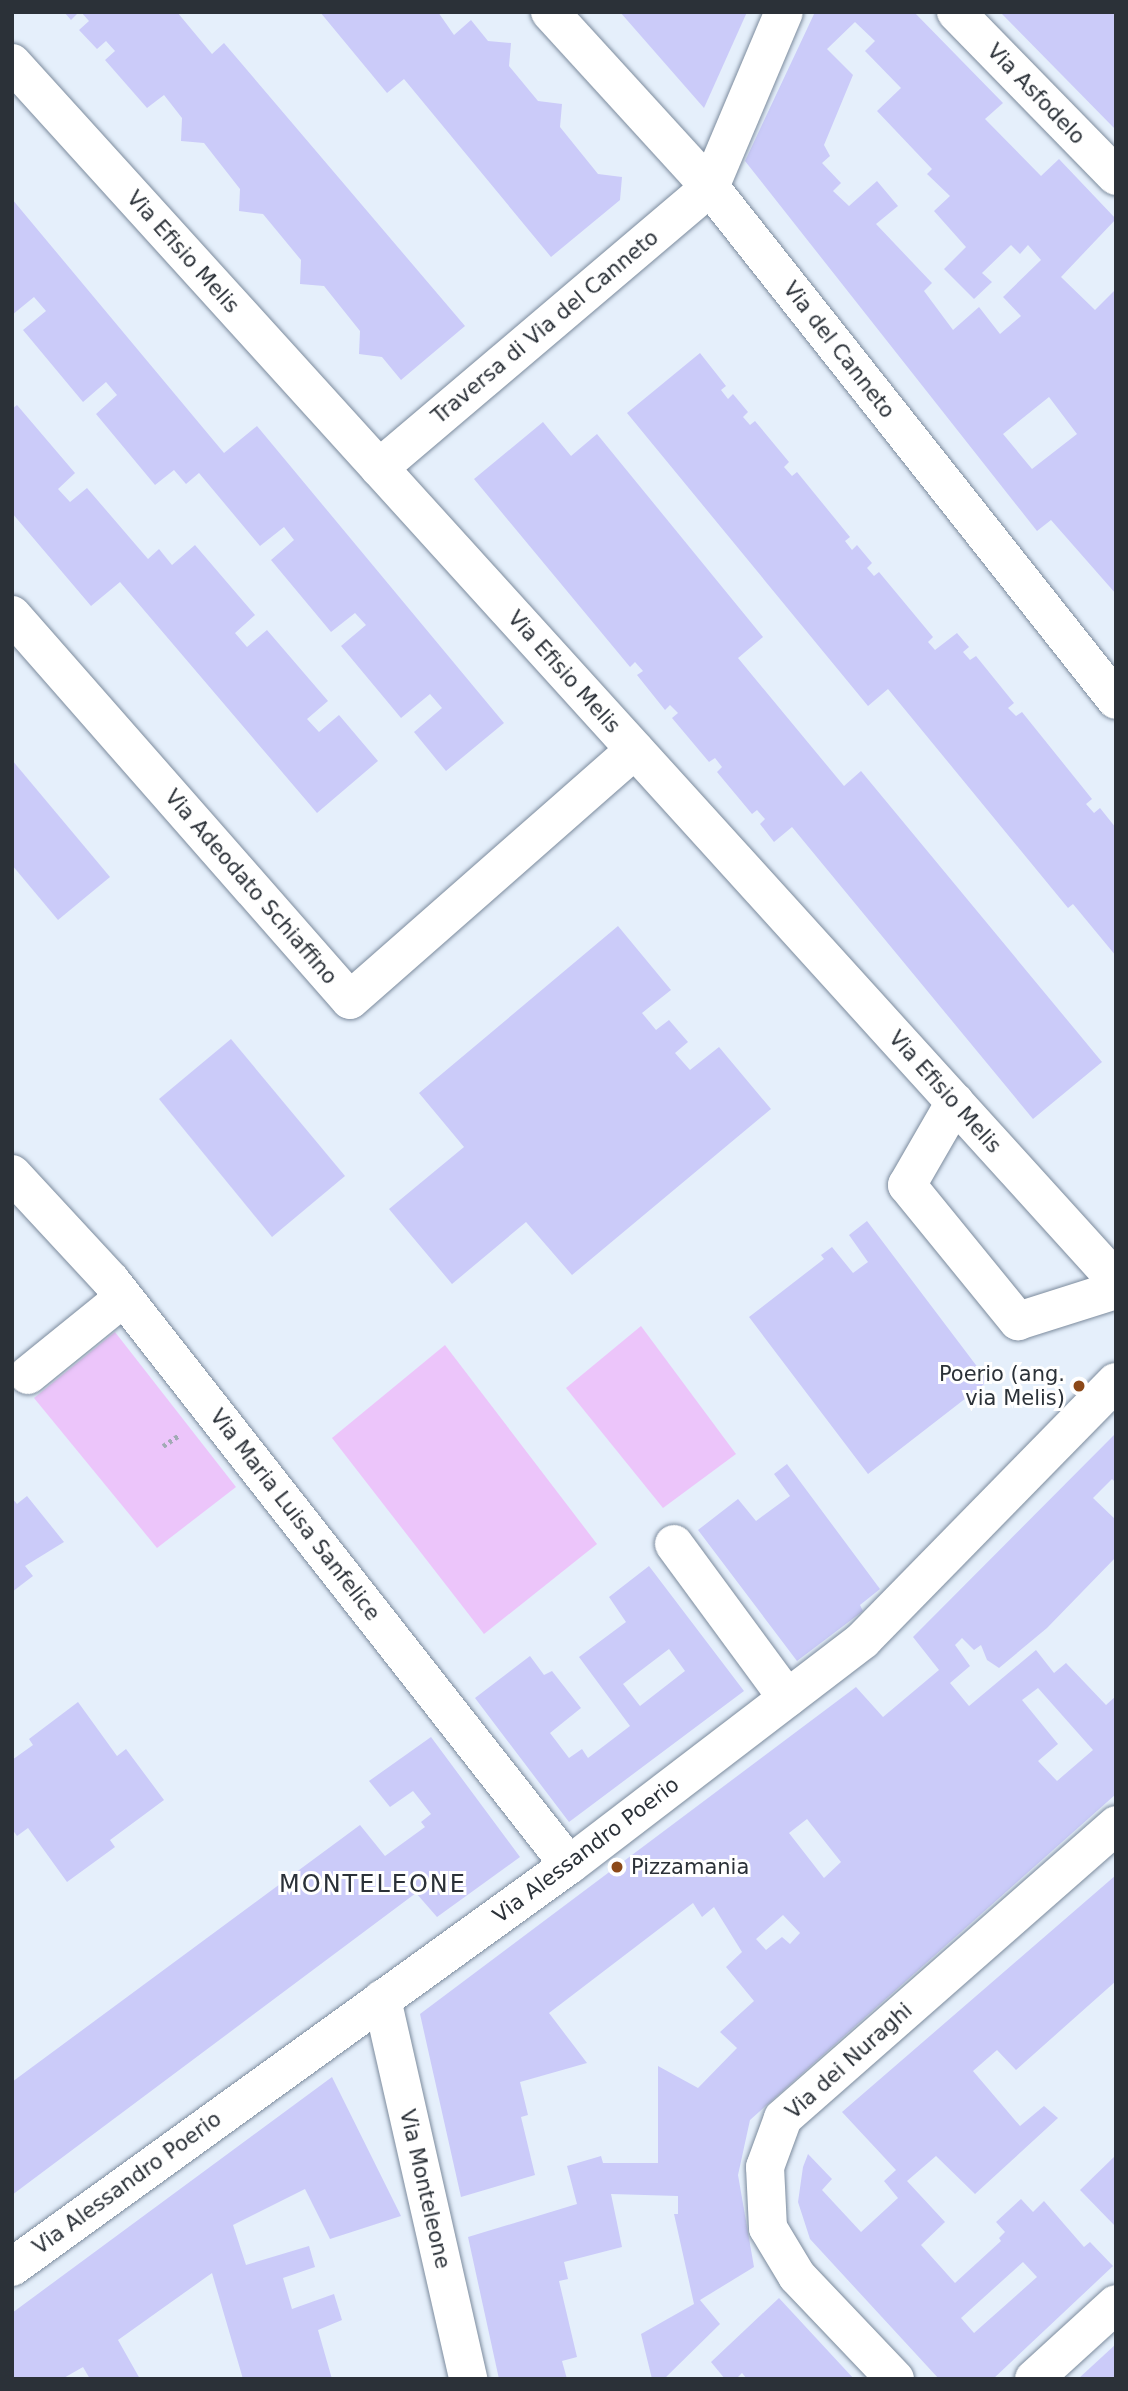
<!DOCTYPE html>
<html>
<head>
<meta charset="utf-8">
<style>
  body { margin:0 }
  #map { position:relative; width:1128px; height:2391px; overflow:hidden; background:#e5effb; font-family:"DejaVu Sans",sans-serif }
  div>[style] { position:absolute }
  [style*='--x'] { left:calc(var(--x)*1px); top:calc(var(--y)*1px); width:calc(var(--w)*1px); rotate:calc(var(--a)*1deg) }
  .green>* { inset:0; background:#ecc5fa }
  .building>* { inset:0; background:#cbcbf9 }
  .path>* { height:4.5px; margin-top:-2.25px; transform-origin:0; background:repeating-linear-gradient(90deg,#a1aab4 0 3.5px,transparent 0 7px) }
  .roads { filter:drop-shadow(0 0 2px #7c8b9d) drop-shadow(0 0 2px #7c8b9d) }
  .minor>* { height:38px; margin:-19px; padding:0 19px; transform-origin:19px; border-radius:19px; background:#fff }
  .dots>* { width:19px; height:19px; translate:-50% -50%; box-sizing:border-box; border:4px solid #fff; border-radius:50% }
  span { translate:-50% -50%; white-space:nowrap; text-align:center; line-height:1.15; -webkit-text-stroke:6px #fff; paint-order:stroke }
  .street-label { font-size:21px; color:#2b3138 }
  .poi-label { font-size:21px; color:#2b3138 }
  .right { translate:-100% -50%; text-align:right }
  .left { translate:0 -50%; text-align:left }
  .quarter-label { font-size:24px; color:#2b3138; letter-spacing:2px }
  .frame { position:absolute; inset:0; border:14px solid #2b3138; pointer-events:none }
</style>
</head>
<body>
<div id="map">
  <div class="green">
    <i style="clip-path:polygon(641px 1326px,736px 1454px,663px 1508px,566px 1388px)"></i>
    <i style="clip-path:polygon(115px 1332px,236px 1487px,157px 1548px,34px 1398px)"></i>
    <i style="clip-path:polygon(445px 1345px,597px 1544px,484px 1634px,332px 1438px)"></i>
  </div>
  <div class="building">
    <i style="clip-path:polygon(64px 12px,79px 12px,71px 20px)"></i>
    <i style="clip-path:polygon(81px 12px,177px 12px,212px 54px,224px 43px,465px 326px,401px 380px,382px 357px,359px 354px,360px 331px,324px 286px,300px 284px,301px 260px,263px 214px,239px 211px,240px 189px,204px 143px,181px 141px,182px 118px,164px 95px,147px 108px,105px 60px,115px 51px,106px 41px,97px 49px,79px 30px,89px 21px)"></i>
    <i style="clip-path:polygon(320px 12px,438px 12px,454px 35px,471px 20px,488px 41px,511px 43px,509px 66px,538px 101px,562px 104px,560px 127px,598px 174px,622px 177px,620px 200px,551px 257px,404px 79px,387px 93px)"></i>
    <i style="clip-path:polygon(620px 12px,747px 12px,704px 108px)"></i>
    <i style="clip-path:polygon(evenodd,815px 12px,914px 12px,1003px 103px,985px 119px,1041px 176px,1059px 159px,1116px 219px,1061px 277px,1095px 310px,1116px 289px,1116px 594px,1051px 520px,1037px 531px,745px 161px,815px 12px,855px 22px,875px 41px,865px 51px,901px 88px,877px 111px,932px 169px,927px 174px,950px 196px,934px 211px,966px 247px,944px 269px,974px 299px,992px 282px,982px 273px,1011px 245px,1020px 254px,1028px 245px,1041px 260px,1003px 297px,1021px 316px,1000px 334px,979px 307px,953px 330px,924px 291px,932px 283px,876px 224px,898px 206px,877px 181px,849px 206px,833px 191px,841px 183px,822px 163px,830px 156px,824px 145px,853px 75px,827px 49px,855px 22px,815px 12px,1049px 397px,1077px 434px,1032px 469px,1003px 434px,1049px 397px)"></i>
    <i style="clip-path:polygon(1000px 12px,1116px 12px,1116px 130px)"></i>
    <i style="clip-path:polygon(12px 199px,224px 453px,257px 426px,504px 723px,446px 771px,414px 732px,442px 708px,430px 694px,401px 718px,341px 646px,366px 625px,355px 613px,331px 632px,271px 560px,294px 540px,284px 527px,260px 546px,199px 473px,186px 484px,174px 470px,155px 485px,96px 414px,117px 395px,106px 382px,83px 402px,23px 330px,46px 311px,34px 297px,12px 315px)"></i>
    <i style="clip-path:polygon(700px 353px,726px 386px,721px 390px,728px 399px,733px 394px,748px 412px,743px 417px,750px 425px,755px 421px,789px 462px,784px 467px,792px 476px,797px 472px,850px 537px,845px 541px,852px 550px,857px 545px,872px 563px,867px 568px,874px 576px,879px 572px,933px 637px,928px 642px,935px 650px,957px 633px,969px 647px,963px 652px,970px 660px,976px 656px,1014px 703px,1008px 708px,1016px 716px,1022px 712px,1092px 799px,1086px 804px,1094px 813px,1100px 808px,1116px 828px,1116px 956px,1073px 904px,1068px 908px,888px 689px,868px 706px,627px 413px)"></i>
    <i style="clip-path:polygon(17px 405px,75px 473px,58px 489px,70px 502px,87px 488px,148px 559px,159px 549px,172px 565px,195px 545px,255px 615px,235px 633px,247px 647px,267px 630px,328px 701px,307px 719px,319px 732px,339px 715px,378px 761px,317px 813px,120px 582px,91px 606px,12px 513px,12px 409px)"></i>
    <i style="clip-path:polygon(543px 422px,571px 456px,597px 434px,763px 637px,738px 658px,844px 786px,861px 771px,1102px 1062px,1033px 1119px,792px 827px,774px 842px,760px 824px,765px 819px,757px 810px,752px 814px,717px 772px,722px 767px,715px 758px,709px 762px,672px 718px,678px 713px,670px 705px,665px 710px,637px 675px,643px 671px,635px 662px,630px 667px,474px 479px)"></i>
    <i style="clip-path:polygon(12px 760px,110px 877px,58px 920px,12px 865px)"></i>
    <i style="clip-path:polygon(618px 926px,671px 990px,642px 1013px,656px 1030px,669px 1020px,688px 1042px,675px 1053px,690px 1070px,719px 1047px,771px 1109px,572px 1275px,526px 1222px,452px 1284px,389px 1209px,464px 1147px,419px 1093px)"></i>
    <i style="clip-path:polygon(231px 1039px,345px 1176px,272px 1237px,159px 1099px)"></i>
    <i style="clip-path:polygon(867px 1221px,988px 1381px,868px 1474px,749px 1317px,824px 1259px,821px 1255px,832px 1247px,853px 1273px,868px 1262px,849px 1235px)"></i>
    <i style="clip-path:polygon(evenodd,1116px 1433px,1116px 1483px,1112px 1479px,1093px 1498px,1116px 1520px,1116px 1557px,1047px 1628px,999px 1668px,987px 1660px,981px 1645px,974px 1650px,962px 1638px,955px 1645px,970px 1666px,950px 1683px,969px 1706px,1036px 1650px,1054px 1673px,1066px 1663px,1106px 1705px,1116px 1696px,1116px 1794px,750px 2120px,738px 2175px,754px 2267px,700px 2300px,720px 2324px,664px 2379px,652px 2379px,641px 2334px,694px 2304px,674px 2214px,678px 2214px,678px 2196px,611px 2194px,622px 2247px,564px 2262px,568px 2279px,559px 2281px,577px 2357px,562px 2361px,567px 2379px,499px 2379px,468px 2237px,577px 2204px,567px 2166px,601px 2156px,603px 2163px,658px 2163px,658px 2066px,698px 2088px,737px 2048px,720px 2032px,754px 2001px,726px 1967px,742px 1952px,714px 1907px,702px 1917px,693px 1903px,549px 2013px,587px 2063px,520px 2082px,528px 2115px,521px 2117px,535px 2175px,461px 2197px,420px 2014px,856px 1687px,883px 1717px,939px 1670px,913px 1637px,1116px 1433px,1038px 1688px,1093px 1750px,1057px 1781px,1038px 1761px,1058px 1744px,1022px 1700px,1038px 1688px,1116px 1433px,807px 1819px,841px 1862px,824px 1878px,789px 1833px,807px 1819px,1116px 1433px,783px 1915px,800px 1933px,790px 1944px,782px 1937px,766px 1950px,756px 1939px,783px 1915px)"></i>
    <i style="clip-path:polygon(787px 1464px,880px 1589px,860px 1605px,863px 1611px,797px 1661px,698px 1530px,738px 1499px,756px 1521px,790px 1496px,774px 1474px)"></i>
    <i style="clip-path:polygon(27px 1496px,64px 1542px,25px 1566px,33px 1576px,12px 1592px,12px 1498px,17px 1504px)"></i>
    <i style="clip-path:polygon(evenodd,649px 1566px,744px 1691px,569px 1822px,475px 1698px,530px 1656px,544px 1675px,552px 1671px,581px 1708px,550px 1733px,569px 1758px,582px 1749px,588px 1758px,630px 1726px,579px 1657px,626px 1622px,609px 1597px,649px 1566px,669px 1649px,685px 1671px,640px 1706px,623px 1684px,669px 1649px)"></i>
    <i style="clip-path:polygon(78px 1702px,117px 1756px,126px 1749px,164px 1800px,110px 1840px,115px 1847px,67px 1882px,28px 1828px,17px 1836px,12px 1829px,12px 1760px,33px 1745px,29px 1739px)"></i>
    <i style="clip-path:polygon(431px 1737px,520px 1857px,437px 1917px,416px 1893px,12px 2195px,12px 2082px,360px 1825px,385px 1856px,425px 1827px,421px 1822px,431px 1814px,413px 1791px,390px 1807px,369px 1781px)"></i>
    <i style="clip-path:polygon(evenodd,1116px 1875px,1116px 1981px,1016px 2070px,997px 2050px,973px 2071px,1020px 2126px,1044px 2106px,1058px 2118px,975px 2194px,936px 2156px,907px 2181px,945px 2222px,921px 2245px,955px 2283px,1001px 2241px,999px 2238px,1005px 2232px,996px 2222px,1021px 2199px,1033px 2212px,1044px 2201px,1084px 2247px,1090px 2242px,1113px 2266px,993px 2379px,939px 2379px,810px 2239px,798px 2202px,803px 2167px,808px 2154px,832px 2179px,822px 2190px,861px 2232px,898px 2198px,884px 2181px,896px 2170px,842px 2112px,1116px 1875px,1023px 2262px,1037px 2277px,974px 2333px,961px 2318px,1023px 2262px)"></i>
    <i style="clip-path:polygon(332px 2077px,401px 2216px,330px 2239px,305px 2189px,233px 2225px,246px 2265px,309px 2246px,315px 2267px,283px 2278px,292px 2309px,334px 2294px,342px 2320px,318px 2330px,332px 2379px,243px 2379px,212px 2273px,118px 2340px,140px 2379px,90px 2379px,83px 2367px,62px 2379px,12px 2379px,12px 2313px)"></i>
    <i style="clip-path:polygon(1116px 2155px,1116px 2227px,1080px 2190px)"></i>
    <i style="clip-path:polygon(779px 2298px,854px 2379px,747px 2379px,742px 2373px,736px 2379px,725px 2379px,711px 2362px)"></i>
    <i style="clip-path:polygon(1116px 2344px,1116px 2379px,1078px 2379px)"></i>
  </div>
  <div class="path">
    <i style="--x:163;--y:1446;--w:18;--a:-34"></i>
  </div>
  <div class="roads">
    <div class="minor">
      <i style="--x:550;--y:12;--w:237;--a:47.6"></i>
      <i style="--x:710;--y:187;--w:654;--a:51.64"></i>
      <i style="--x:956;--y:12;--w:229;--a:45.7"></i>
      <i style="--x:12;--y:63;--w:1643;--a:47.79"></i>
      <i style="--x:379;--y:468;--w:434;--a:-40.3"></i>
      <i style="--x:710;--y:187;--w:190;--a:-67.1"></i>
      <i style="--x:12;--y:615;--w:512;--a:48.72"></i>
      <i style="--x:350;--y:1000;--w:379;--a:-41.3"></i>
      <i style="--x:955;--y:1102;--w:96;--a:120"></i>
      <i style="--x:907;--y:1185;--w:176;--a:50.8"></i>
      <i style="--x:1018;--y:1321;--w:103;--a:-17.6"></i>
      <i style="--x:12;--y:1174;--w:146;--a:47.2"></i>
      <i style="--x:111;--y:1281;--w:742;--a:51.89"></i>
      <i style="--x:28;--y:1375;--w:122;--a:-39"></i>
      <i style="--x:674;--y:1544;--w:191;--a:53.7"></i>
      <i style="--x:382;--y:1999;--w:390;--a:77.2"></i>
      <i style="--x:12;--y:2267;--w:687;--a:-35.82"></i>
      <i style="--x:569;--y:1865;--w:370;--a:-37.4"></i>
      <i style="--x:863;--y:1640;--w:361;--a:-45.6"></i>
      <i style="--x:895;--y:2379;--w:142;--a:-133.6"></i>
      <i style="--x:797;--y:2276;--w:56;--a:-121.1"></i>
      <i style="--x:768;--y:2228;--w:61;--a:-92.8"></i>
      <i style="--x:765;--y:2167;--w:52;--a:-69.8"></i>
      <i style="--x:783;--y:2118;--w:444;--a:-41.3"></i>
      <i style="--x:1034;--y:2379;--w:111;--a:-42.4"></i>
    </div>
  </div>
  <div class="dots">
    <i style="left:1079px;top:1386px;background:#8c4919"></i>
    <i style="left:617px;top:1867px;background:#8c4919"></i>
  </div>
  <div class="street-label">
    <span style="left:1036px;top:94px;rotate:46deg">Via Asfodelo</span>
    <span style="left:183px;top:252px;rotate:48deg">Via Efisio Melis</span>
    <span style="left:545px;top:327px;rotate:-40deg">Traversa di Via del Canneto</span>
    <span style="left:839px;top:350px;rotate:52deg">Via del Canneto</span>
    <span style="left:564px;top:672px;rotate:48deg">Via Efisio Melis</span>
    <span style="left:251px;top:887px;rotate:49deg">Via Adeodato Schiaffino</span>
    <span style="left:945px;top:1092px;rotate:48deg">Via Efisio Melis</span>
    <span style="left:295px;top:1515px;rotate:52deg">Via Maria Luisa Sanfelice</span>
    <span style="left:586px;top:1850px;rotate:-37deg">Via Alessandro Poerio</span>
    <span style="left:849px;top:2061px;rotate:-42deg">Via dei Nuraghi</span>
    <span style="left:127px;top:2183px;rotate:-36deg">Via Alessandro Poerio</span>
    <span style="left:425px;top:2189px;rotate:77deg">Via Monteleone</span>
  </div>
  <div class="poi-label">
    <span class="right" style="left:1065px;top:1386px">Poerio (ang.<br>via Melis)</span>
    <span class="left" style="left:631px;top:1867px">Pizzamania</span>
  </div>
  <div class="quarter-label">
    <span style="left:373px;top:1885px">MONTELEONE</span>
  </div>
  <div class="frame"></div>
</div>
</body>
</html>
